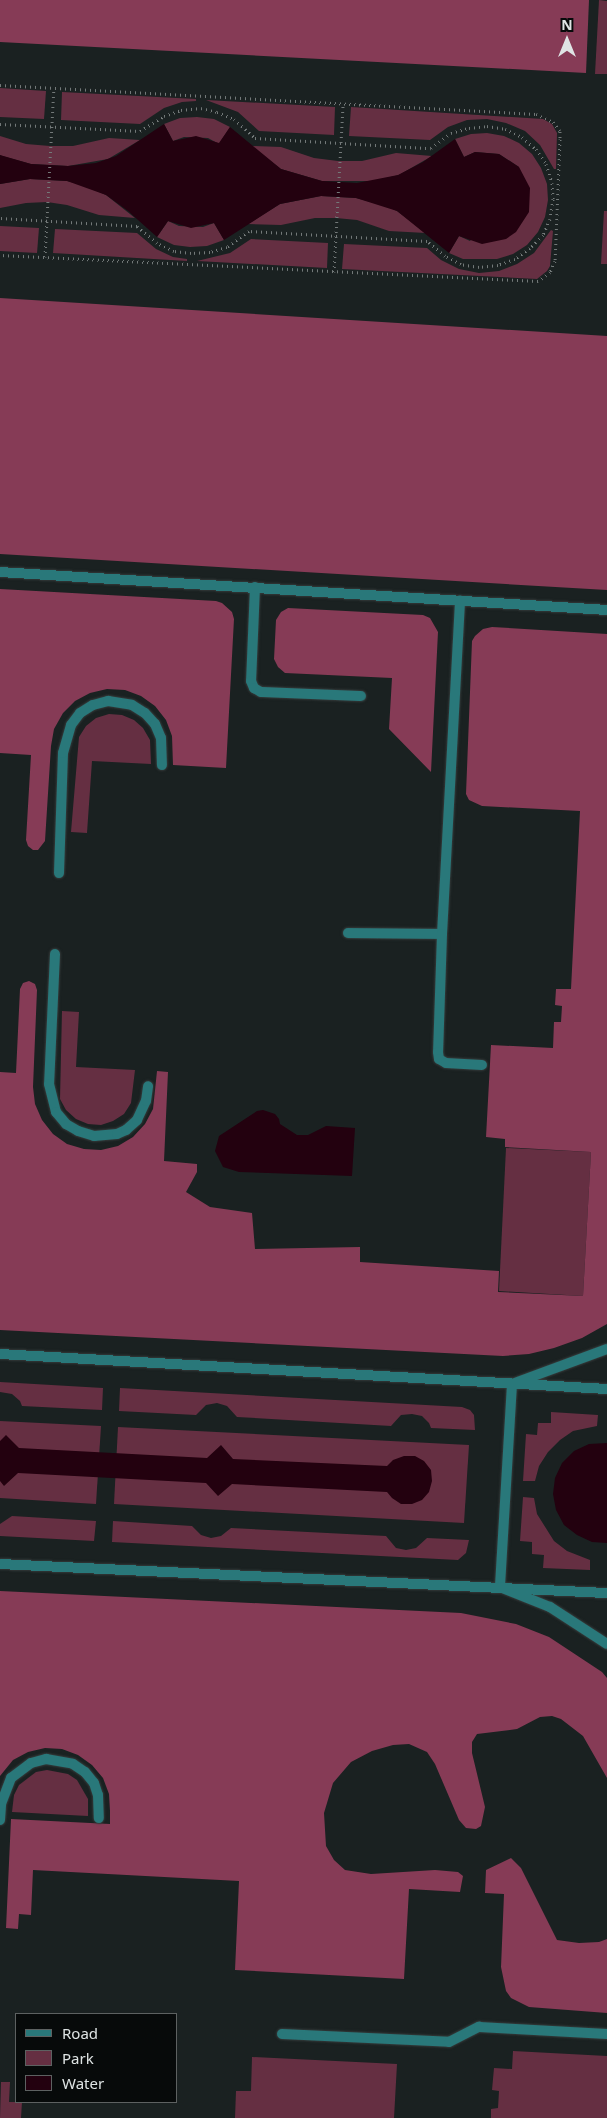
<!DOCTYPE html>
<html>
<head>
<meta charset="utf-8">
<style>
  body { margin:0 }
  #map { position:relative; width:607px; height:2118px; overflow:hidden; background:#1a2121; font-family:"Noto Sans",sans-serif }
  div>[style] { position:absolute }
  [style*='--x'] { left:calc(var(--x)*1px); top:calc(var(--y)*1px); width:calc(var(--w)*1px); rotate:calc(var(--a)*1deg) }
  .green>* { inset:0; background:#652f42 }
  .forest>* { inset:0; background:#863b56 }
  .water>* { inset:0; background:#23010f }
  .path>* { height:3px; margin-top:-1.5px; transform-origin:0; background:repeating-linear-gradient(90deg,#737979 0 1px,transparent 0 5px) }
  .roads { filter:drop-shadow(0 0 1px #363c3c) drop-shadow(0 0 1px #363c3c) }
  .lane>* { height:10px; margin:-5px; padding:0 5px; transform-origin:5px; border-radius:5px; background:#29787a }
  .street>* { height:10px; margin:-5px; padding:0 5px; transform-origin:5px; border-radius:5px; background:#29787a }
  span { translate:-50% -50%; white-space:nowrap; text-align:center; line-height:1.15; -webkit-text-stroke:4px #070a0a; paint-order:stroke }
  .legend { position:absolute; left:15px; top:2013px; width:162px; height:90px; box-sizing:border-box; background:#070a0a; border:1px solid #5d6161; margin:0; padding:6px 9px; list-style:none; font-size:15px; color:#dfe4e4 }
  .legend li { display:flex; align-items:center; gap:10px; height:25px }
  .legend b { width:25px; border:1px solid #5d6161 }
  .north { position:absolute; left:542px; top:15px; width:50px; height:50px; -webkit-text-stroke:4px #070a0a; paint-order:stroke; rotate:0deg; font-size:14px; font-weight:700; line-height:20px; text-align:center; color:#dfe4e4 }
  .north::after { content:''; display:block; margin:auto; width:18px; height:22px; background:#dfe4e4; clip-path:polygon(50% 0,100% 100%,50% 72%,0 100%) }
</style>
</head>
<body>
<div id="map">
  <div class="green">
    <i style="clip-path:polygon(599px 0,607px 1px,607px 74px,595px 74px)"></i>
    <i style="clip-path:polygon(0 88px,46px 91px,44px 119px,0 117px)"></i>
    <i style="clip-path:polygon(62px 92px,196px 99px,196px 101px,182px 102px,164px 108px,140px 124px,61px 120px)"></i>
    <i style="clip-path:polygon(206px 100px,335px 107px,334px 135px,259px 131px,238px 112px)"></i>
    <i style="clip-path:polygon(351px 107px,543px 119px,552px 124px,557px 133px,556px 169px,554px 169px,540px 145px,525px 131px,506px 123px,487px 119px,467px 120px,448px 127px,430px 140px,349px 136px)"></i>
    <i style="clip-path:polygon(197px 117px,214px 119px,230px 127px,219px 144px,208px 138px,184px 137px,173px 141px,164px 124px,180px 118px)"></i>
    <i style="clip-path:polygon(487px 133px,504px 136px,519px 143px,532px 154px,541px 168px,547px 184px,548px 200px,545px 217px,538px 232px,527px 245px,513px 254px,497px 259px,463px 259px,449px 253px,459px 236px,470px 241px,519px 167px,499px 154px,475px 152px,464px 157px,455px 139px,471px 134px)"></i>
    <i style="clip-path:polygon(0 136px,26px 144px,50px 146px,73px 146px,109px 138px,140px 140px,108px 159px,68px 166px,31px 164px,2px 156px,0 155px)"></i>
    <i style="clip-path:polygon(251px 146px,281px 147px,314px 158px,338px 161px,362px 161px,396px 153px,432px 156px,399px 175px,374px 181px,322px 181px,281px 169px)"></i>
    <i style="clip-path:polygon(30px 179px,67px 181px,83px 185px,106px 195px,135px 218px,99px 215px,67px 205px,47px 202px,26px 203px,0 208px,0 184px)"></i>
    <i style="clip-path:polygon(321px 196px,356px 198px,386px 206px,397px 211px,426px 233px,389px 231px,357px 220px,336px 218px,315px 218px,281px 225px,248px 224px,280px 204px)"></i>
    <i style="clip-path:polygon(604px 211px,607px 211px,607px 264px,601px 264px)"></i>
    <i style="clip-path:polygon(168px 221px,179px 226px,203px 227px,214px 223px,224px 240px,207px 246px,190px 247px,174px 245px,157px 237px)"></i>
    <i style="clip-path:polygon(0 226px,39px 228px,37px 253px,0 251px)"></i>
    <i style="clip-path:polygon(55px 229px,137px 233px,156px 249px,173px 257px,187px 259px,187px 261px,53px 253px)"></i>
    <i style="clip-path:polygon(551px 230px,553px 231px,550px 266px,547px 271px,537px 279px,342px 269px,344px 244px,427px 248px,441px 260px,459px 269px,479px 273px,499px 271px,517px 264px,534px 253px)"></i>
    <i style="clip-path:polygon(251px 239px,328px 243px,327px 268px,197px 261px,230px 253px)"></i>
    <i style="clip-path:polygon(109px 714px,122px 715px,134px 720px,143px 728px,150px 740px,151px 764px,92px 761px,87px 833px,71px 832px,79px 737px,86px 726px,96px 718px)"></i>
    <i style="clip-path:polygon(62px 1011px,79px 1012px,76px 1067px,135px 1070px,131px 1103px,124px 1114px,113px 1121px,101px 1125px,88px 1124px,76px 1119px,66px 1110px,60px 1099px)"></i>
    <i style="clip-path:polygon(506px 1148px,591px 1152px,583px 1296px,499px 1291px)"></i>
    <i style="clip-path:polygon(0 1382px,103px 1388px,102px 1410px,22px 1406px,20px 1401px,12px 1394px,0 1392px)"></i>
    <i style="clip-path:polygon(120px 1388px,462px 1407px,470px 1410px,474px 1415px,475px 1430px,431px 1428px,429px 1423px,422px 1416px,412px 1414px,401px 1415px,391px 1426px,237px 1417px,227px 1406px,217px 1403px,206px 1405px,196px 1415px,119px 1411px)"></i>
    <i style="clip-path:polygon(551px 1412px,598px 1415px,597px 1426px,573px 1431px,560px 1440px,548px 1452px,539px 1466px,535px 1481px,523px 1481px,526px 1434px,537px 1435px,538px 1423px,551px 1423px)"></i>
    <i style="clip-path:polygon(0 1421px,101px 1426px,96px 1504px,0 1498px)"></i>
    <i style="clip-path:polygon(118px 1427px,469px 1445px,464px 1523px,114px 1504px)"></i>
    <i style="clip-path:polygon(523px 1497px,534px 1498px,537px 1514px,554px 1541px,567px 1551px,590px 1560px,590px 1570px,543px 1568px,544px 1555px,532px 1554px,532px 1542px,520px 1541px)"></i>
    <i style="clip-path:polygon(12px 1516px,96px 1521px,94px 1541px,0 1536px,0 1524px)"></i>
    <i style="clip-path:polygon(113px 1521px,192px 1526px,201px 1535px,211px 1538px,221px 1536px,231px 1528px,386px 1536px,396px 1548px,406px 1550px,416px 1548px,427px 1538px,469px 1540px,466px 1553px,458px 1560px,112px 1542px)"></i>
    <i style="clip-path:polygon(47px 1770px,68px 1774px,77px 1780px,88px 1799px,88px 1816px,12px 1812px,14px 1795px,19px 1785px,36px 1772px)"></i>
    <i style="clip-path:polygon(513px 2051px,607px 2056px,607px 2118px,491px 2118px,491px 2109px,498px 2108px,499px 2091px,492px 2090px,494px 2068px,512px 2069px)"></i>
    <i style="clip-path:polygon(252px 2057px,397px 2064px,394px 2118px,235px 2118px,236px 2091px,251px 2091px)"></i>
    <i style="clip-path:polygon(1px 2082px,10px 2082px,9px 2102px,22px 2102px,21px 2118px,0 2118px)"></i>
  </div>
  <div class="forest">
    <i style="clip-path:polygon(0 0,589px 0,586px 73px,0 42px)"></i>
    <i style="clip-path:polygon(0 298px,607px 336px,607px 590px,0 554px)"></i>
    <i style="clip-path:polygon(0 589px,216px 601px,222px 603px,232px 612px,234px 619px,226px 768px,173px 765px,172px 736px,166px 720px,155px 706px,141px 696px,125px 690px,107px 689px,90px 693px,75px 701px,63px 713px,54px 729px,51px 746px,45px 841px,38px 850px,33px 850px,28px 846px,26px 840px,31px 755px,0 753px)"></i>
    <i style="clip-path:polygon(288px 608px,423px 615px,430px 618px,438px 632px,431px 772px,389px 729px,392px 678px,285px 673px,278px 667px,274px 659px,276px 620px,281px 612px)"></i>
    <i style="clip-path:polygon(492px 627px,607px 634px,607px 1324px,582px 1338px,554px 1348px,529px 1354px,503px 1356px,0 1330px,0 1072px,16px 1073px,20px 989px,23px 983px,29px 981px,35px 984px,37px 990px,33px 1087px,35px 1104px,42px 1120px,53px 1134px,67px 1144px,84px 1149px,101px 1150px,118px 1146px,133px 1137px,145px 1124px,153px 1109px,157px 1071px,168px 1072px,164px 1161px,197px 1164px,197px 1172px,186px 1192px,210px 1207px,252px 1213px,255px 1249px,360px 1247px,360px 1262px,499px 1271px,498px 1292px,583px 1296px,591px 1152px,505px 1147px,505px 1139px,486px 1137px,491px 1045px,553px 1048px,554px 1022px,561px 1022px,562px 1006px,555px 1005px,556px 989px,571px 989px,580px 811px,482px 806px,469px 800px,466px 794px,472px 641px,475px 636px,483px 629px)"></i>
    <i style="clip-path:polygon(0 1591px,461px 1613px,516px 1624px,549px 1637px,602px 1672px,607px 1678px,607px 1778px,583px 1736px,561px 1719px,552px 1716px,540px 1717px,517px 1729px,477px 1734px,472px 1742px,472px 1753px,485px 1807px,481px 1826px,476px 1829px,466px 1828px,459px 1820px,435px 1764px,427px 1752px,409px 1744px,393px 1745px,372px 1751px,351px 1762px,333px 1783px,324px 1813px,326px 1846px,334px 1860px,345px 1870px,371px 1874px,435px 1870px,458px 1872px,463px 1876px,460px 1892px,409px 1889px,404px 1979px,235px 1970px,239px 1881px,33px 1870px,31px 1915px,19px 1914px,18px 1929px,6px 1928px,11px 1819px,110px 1824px,110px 1811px,109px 1794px,103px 1778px,92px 1765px,78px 1755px,62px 1749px,45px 1748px,28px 1752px,13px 1760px,0 1776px)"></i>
    <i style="clip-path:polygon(511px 1858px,521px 1868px,557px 1940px,579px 1943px,599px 1942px,607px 1939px,607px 2013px,529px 2007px,511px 1998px,506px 1991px,501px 1967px,504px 1894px,485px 1893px,486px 1870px)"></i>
  </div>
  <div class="water">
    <i style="clip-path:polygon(164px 124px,173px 141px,196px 136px,219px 143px,230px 127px,281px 169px,322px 181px,357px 183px,398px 175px,423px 162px,455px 139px,464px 157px,475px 152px,499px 154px,519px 167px,530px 188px,529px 212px,516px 232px,506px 239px,482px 244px,459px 236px,449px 253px,397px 211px,356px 198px,321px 196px,280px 204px,224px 240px,214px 223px,191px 228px,168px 221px,157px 237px,128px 211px,106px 195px,67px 181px,30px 179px,0 184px,0 155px,31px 164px,68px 166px,96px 163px,116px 156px)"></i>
    <i style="clip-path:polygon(263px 1110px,275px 1114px,279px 1119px,280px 1124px,297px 1135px,308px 1135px,326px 1126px,355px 1128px,352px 1176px,239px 1172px,223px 1167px,215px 1151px,219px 1136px,257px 1111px)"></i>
    <i style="clip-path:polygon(6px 1435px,19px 1448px,207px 1458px,221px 1445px,233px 1459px,387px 1466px,393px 1460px,404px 1456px,415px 1456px,424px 1461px,431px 1470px,432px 1481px,429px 1492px,422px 1500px,412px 1504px,401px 1504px,392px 1498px,387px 1492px,232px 1484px,218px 1496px,206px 1483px,18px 1473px,4px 1486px,0 1481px,0 1441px)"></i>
    <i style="clip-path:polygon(607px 1443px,607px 1543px,592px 1542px,577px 1535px,564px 1525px,556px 1510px,553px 1494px,555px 1478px,562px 1463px,574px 1451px,589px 1444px)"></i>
  </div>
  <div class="path">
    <i style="--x:0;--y:85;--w:537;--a:3.1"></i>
    <i style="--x:536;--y:114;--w:19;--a:25"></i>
    <i style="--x:553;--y:122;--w:11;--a:52"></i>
    <i style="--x:560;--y:131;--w:8;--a:90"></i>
    <i style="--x:560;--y:139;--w:122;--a:92.3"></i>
    <i style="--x:555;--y:261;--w:12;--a:114"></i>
    <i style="--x:550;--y:272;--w:15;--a:143"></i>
    <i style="--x:538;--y:281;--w:539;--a:-177.23"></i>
    <i style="--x:0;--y:124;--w:140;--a:2.9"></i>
    <i style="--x:140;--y:131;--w:28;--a:-32"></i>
    <i style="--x:164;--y:116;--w:18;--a:-19"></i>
    <i style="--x:181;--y:110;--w:20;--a:-6"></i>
    <i style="--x:201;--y:108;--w:16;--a:14"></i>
    <i style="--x:217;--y:112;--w:18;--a:22"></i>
    <i style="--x:234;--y:119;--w:28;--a:42"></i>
    <i style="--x:255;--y:138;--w:176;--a:3.3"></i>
    <i style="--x:431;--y:148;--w:25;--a:-37"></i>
    <i style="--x:451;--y:133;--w:19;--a:-16"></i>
    <i style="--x:469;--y:128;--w:18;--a:-6"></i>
    <i style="--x:487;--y:126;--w:18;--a:9"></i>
    <i style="--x:505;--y:129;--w:19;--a:25"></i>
    <i style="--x:522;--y:137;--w:18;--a:41"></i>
    <i style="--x:536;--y:149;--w:18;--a:56"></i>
    <i style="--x:546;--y:164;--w:20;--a:72"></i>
    <i style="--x:552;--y:183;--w:16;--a:86"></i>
    <i style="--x:553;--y:199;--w:20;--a:99"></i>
    <i style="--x:550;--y:219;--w:17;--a:114"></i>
    <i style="--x:543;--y:235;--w:18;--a:135"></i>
    <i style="--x:530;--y:248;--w:19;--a:144"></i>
    <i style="--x:515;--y:259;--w:18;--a:161"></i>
    <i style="--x:498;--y:265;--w:19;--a:174"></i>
    <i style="--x:479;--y:267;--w:18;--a:-171"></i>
    <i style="--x:461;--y:264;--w:18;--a:-153"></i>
    <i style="--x:445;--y:256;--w:23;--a:-140"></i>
    <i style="--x:427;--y:241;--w:178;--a:-176.8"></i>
    <i style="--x:249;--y:231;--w:27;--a:144"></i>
    <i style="--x:227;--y:247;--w:18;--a:164"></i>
    <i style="--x:210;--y:252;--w:19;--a:177"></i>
    <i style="--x:191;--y:253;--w:17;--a:-173"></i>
    <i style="--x:174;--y:251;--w:19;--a:-155"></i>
    <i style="--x:157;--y:243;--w:26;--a:-140"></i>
    <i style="--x:137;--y:226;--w:137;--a:-176.7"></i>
    <i style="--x:45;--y:257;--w:169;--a:-87"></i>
    <i style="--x:334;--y:272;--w:168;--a:-86.9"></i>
  </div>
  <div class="roads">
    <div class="lane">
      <i style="--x:255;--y:587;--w:94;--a:92.4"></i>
      <i style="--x:251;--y:681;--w:8;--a:67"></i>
      <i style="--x:254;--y:688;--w:8;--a:30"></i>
      <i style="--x:261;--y:692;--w:100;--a:2.3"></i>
      <i style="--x:59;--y:873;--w:120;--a:-88.1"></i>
      <i style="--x:63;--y:753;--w:29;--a:-74"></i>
      <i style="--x:71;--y:725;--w:15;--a:-53"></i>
      <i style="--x:80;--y:713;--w:15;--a:-32"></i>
      <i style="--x:93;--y:705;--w:16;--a:-15"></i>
      <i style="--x:108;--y:701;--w:24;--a:9"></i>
      <i style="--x:132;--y:705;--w:15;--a:32"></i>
      <i style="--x:145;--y:713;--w:15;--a:48"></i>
      <i style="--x:155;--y:724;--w:15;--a:67"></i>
      <i style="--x:161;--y:738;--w:27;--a:88"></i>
      <i style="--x:348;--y:933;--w:94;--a:0.6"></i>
      <i style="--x:442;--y:934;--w:334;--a:-86.9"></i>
      <i style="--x:442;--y:934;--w:118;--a:91.9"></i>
      <i style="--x:438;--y:1052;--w:7;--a:82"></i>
      <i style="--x:439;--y:1059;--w:8;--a:30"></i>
      <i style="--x:446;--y:1063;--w:36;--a:3"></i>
      <i style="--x:55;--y:954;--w:130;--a:92.6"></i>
      <i style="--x:49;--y:1084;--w:29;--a:76"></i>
      <i style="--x:56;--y:1112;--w:16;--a:50"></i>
      <i style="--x:66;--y:1124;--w:14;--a:30"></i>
      <i style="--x:78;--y:1131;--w:17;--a:17"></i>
      <i style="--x:94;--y:1136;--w:23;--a:-5"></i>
      <i style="--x:117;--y:1134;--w:10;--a:-24"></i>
      <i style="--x:126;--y:1130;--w:15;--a:-42"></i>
      <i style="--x:137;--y:1120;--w:21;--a:-65"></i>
      <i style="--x:146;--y:1101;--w:15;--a:-82"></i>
      <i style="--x:607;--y:1349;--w:101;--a:159.8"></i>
      <i style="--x:512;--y:1384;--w:203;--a:93.4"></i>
      <i style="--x:500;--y:1587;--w:54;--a:21.8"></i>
      <i style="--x:550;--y:1607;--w:68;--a:33"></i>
      <i style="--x:0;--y:1820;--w:16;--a:-86"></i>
      <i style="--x:1;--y:1804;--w:28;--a:-69"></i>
      <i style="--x:11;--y:1778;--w:25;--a:-37"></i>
      <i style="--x:31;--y:1763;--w:16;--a:-15"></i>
      <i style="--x:46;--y:1759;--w:27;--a:10"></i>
      <i style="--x:73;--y:1764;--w:14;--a:34"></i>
      <i style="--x:85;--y:1772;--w:14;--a:51"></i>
      <i style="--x:94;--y:1783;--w:13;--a:72"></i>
      <i style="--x:98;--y:1795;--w:23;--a:88"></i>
      <i style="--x:282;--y:2034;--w:167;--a:2.7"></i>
      <i style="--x:449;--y:2042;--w:34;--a:-27"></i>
      <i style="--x:479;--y:2027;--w:128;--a:3.1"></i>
    </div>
    <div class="street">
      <i style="--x:0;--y:572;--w:608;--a:3.58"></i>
      <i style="--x:0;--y:1354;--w:608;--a:3.3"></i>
      <i style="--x:0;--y:1564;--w:608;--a:2.74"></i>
    </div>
  </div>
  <ul class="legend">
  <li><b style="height:6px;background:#29787a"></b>Road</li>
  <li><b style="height:14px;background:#652f42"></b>Park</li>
  <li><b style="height:14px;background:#23010f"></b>Water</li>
  </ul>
  <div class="north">N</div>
</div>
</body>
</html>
